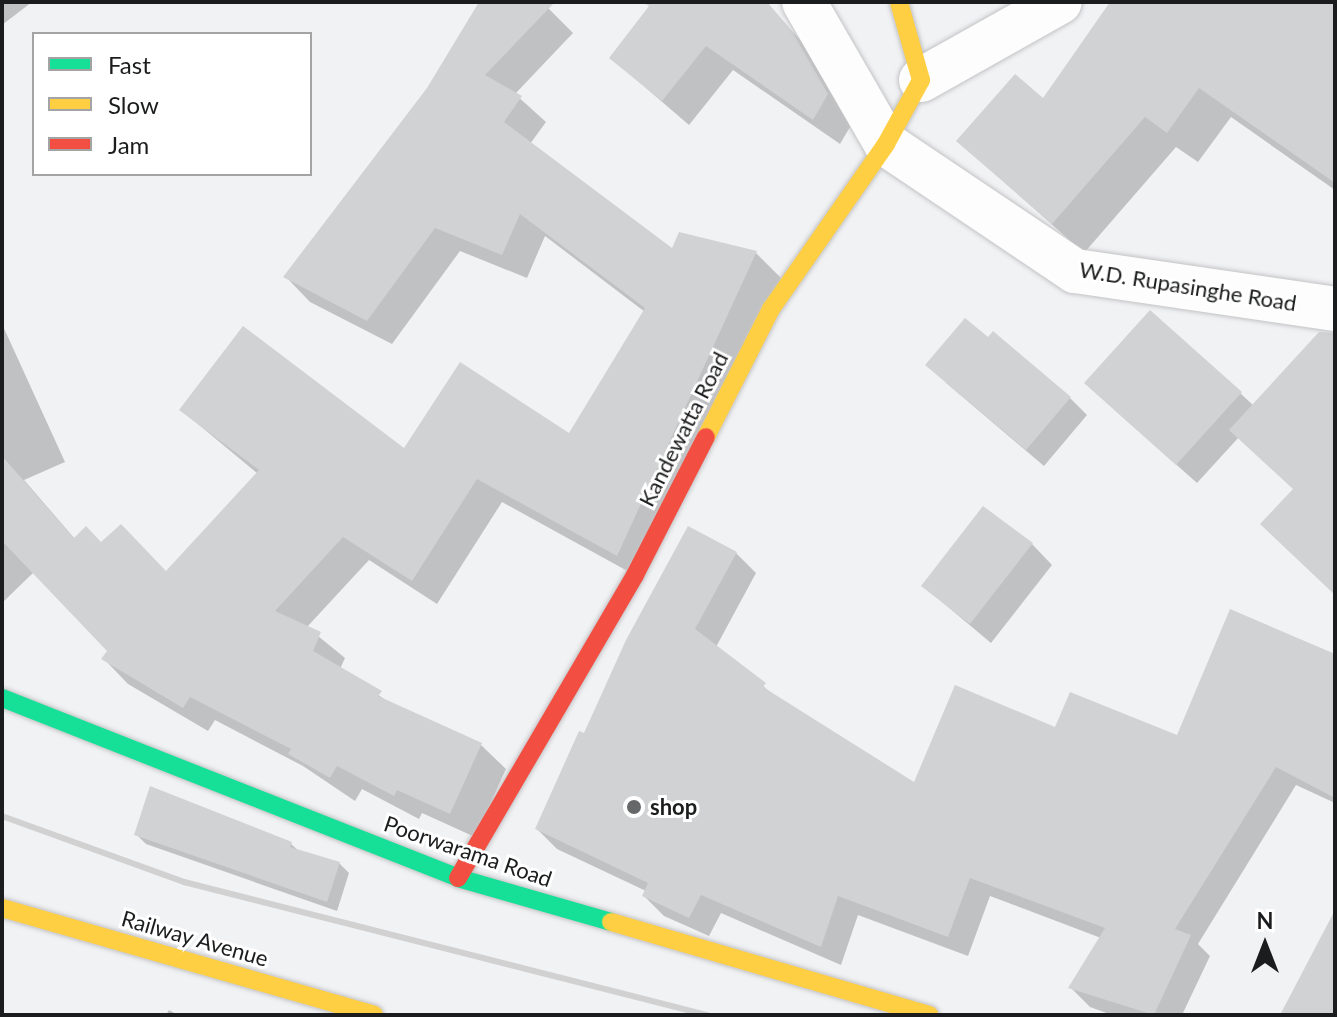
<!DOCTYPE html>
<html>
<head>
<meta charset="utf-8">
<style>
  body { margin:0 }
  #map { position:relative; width:1337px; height:1017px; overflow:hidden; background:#f1f2f4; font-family:Lato,sans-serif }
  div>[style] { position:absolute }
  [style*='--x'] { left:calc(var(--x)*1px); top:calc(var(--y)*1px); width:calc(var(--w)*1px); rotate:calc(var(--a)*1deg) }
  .shadow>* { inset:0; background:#0003 }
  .building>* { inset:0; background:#d1d2d3 }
  .roads { filter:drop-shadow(0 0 2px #c3c3c5) drop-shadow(0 0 2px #c3c3c5) }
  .street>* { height:44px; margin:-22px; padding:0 22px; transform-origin:22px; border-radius:22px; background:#fdfdfd }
  .fast>* { height:18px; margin:-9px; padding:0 9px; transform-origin:9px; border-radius:9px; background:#16e098 }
  .slow>* { height:18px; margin:-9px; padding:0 9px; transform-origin:9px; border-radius:9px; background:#ffcf43 }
  .jam>* { height:18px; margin:-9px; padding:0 9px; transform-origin:9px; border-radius:9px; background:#f24e42 }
  .rail>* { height:6px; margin:-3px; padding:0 3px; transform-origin:3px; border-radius:3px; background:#d1d1d2 }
  .dots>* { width:22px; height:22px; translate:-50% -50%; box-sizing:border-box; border:4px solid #fff; border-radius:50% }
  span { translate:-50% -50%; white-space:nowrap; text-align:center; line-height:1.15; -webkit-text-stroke:6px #fff; paint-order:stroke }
  .street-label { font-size:22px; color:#1b1c1d }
  .poi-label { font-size:22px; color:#1b1c1d; font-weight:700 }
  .left { translate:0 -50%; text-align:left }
  .frame { position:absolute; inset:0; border:4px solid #1b1c1d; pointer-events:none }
  .legend { position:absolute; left:32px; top:32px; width:280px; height:144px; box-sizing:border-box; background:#fff; border:2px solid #a4a4a5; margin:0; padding:10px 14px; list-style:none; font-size:24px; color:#1b1c1d }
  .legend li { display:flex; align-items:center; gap:16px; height:40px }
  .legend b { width:40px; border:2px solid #a4a4a5 }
  .north { position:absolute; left:1225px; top:905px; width:80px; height:80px; -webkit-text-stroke:6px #fff; paint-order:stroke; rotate:0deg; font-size:22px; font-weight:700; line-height:32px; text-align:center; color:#1b1c1d }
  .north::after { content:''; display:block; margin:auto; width:28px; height:36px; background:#1b1c1d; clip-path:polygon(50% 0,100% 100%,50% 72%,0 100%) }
</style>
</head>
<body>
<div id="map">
  <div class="shadow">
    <i style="clip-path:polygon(2px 2px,32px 2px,2px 25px)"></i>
    <i style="clip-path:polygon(476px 2px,542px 2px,573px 33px,515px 94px,546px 122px,530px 144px,673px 251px,680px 235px,756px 253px,781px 278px,642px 579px,502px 502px,437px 604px,369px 560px,307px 627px,345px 658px,340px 669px,393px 705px,481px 745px,506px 769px,475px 837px,422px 813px,419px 819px,362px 789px,355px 801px,303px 766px,215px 720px,208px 731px,128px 684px,104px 659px,110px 651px,34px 572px,2px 603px,2px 324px,65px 462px,24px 480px,75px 539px,166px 574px,258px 474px,181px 410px,404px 451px,570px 436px,645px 312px,545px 236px,527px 278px,460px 251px,392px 344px,310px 302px,286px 277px,428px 89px,480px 5px)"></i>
    <i style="clip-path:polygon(655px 2px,766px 2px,818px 60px,853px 122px,840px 144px,733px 70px,689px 125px,611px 58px)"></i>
    <i style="clip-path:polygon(1113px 2px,1335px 2px,1335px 190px,1231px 117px,1198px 162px,1176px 147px,1084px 253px,958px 141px,1043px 101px)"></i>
    <i style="clip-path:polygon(1335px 334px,1335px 594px,1295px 490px,1239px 437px,1197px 483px,1107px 403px,1240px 393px,1254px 406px)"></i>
    <i style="clip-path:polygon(945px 382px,1070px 398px,1087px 415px,1044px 466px)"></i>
    <i style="clip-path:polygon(1032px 544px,1052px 565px,991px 643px,923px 586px)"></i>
    <i style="clip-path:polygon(736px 553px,756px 573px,716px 647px,782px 702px,915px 785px,1056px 730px,1178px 738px,1335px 656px,1335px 803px,1296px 785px,1198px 944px,1210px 956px,1182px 1015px,1112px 1015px,1090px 1007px,1070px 987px,1101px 938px,990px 896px,968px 956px,858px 915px,841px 965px,721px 913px,709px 936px,664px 916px,644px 896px,646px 891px,557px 849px,537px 829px)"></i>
    <i style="clip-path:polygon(136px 834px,291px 844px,299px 851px,339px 863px,349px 873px,337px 911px,146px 844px)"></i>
    <i style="clip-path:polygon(169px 1010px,178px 1015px,166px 1015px)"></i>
  </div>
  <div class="building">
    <i style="clip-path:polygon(479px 2px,555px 2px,485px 75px,522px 96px,504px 122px,672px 248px,679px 232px,757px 251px,617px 556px,477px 479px,412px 581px,343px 537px,275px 611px,321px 632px,313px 651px,382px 691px,378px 696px,482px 743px,450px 814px,397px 790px,394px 796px,337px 766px,330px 778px,288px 754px,291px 749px,190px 697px,183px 708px,101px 659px,107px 651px,2px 541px,2px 456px,74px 538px,86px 526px,101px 542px,121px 524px,166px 571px,259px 470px,179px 410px,243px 326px,404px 448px,460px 362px,569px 433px,645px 308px,520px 214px,502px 255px,435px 228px,367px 321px,283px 277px,427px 88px)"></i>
    <i style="clip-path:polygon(643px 2px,767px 2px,792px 31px,828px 94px,813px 120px,706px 46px,662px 101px,609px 58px,649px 6px)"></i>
    <i style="clip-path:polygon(1110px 2px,1335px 2px,1335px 183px,1199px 88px,1167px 133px,1145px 117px,1052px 224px,956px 141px,1015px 74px,1043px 98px)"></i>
    <i style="clip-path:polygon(1150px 310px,1242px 392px,1176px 465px,1084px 383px)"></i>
    <i style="clip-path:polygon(965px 318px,988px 337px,993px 331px,1071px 397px,1026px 450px,925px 365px)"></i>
    <i style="clip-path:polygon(1319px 332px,1335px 333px,1335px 595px,1260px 524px,1293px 489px,1229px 430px)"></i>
    <i style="clip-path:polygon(983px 506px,1033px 543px,970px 624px,921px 586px)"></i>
    <i style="clip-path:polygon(688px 526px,737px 552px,695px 629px,766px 683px,763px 687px,914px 782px,955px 685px,1055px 727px,1070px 692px,1177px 735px,1230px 609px,1335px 654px,1335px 798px,1276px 767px,1175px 929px,1191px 935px,1154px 1015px,1068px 988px,1105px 928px,970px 878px,948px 937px,838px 896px,821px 947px,701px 895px,689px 918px,642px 896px,648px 883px,535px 829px,579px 731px,584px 733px,626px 640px)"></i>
    <i style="clip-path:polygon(150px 786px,292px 842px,290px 847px,340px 862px,327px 902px,134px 835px)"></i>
    <i style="clip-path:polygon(1335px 910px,1335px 1015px,1280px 1015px)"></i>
  </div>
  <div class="roads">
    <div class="street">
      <i style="--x:804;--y:2;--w:164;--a:60"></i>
      <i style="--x:886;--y:144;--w:228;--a:33.9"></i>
      <i style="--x:1075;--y:271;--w:263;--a:8.3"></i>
      <i style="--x:921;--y:80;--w:159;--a:-29.3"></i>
    </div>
    <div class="fast">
      <i style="--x:2;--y:698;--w:490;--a:21.5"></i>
      <i style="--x:458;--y:878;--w:159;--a:16"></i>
    </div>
    <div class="slow">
      <i style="--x:706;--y:437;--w:144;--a:-63.1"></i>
      <i style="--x:771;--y:309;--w:201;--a:-55.1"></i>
      <i style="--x:886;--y:144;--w:73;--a:-61.3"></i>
      <i style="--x:921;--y:80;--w:81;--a:-105.8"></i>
      <i style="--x:2;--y:908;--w:387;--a:16"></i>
      <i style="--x:611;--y:922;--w:332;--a:16.3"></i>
    </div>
    <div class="jam">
      <i style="--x:458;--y:878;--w:351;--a:-59.7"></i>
      <i style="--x:635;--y:575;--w:155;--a:-62.8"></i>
    </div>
  </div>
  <div class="rail">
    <i style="--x:2;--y:816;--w:194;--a:19.9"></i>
    <i style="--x:184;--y:882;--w:540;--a:14.27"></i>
  </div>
  <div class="dots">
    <i style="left:634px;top:807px;background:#666768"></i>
  </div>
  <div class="street-label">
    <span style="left:1188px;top:286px;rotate:9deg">W.D. Rupasinghe Road</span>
    <span style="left:683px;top:429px;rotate:-63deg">Kandewatta Road</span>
    <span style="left:468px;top:851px;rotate:19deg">Poorwarama Road</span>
    <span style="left:195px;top:938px;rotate:16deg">Railway Avenue</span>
  </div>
  <div class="poi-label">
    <span class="left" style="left:650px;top:807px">shop</span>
  </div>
  <div class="frame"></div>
  <ul class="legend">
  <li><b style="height:10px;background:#16e098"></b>Fast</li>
  <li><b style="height:10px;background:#ffcf43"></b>Slow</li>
  <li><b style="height:10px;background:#f24e42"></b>Jam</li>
  </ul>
  <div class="north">N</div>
</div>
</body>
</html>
